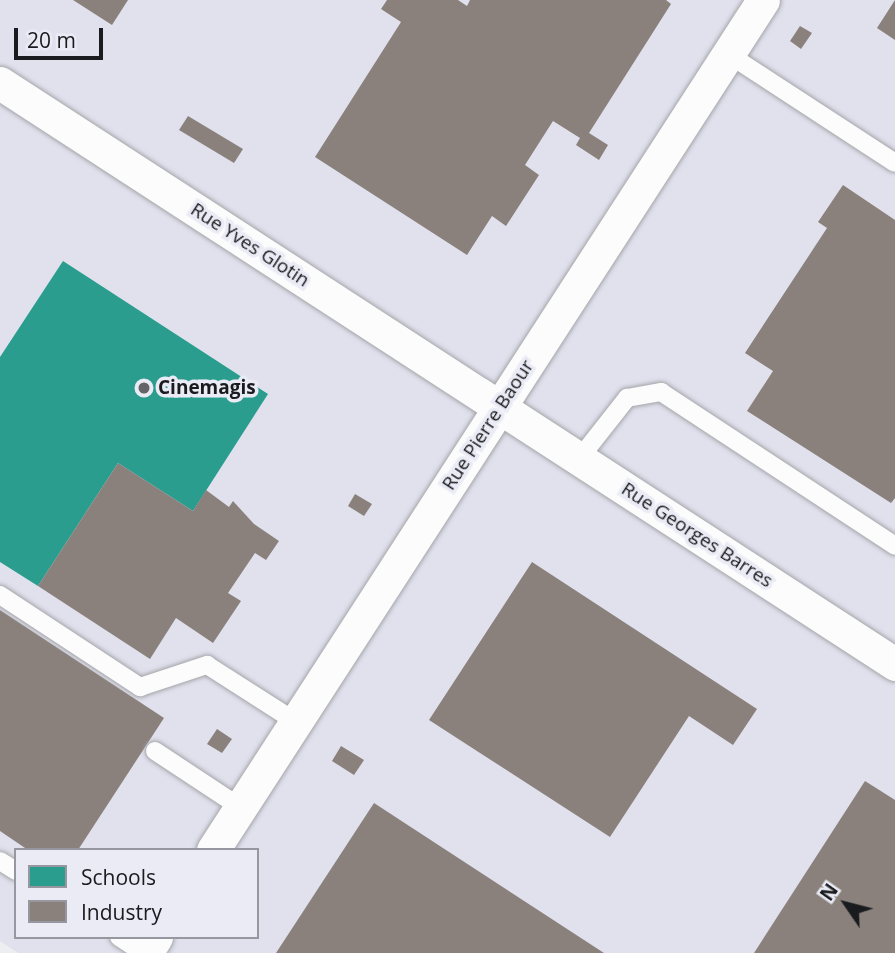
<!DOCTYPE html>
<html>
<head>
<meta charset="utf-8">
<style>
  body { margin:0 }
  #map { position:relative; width:895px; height:953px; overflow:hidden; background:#ededf2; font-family:"Open Sans",sans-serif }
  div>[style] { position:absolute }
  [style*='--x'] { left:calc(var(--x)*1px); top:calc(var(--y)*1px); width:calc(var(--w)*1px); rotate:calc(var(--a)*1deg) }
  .built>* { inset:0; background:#e0e1ed }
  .schools>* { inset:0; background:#2a9d8f }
  .industry>* { inset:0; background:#8a817c }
  .roads { filter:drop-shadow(0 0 2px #a5a5a9) drop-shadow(0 0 2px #a5a5a9) }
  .service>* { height:18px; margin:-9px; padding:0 9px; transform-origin:9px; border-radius:9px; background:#fcfcfd }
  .minor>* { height:33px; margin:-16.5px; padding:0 16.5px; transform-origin:16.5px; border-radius:16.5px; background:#fcfcfd }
  .dots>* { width:19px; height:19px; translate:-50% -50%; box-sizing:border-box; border:4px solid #eaebf5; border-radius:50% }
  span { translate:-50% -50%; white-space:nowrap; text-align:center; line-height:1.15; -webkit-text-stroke:7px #eaebf5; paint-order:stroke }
  .street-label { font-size:19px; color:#1a1b1e }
  .poi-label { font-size:19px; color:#1a1b1e; font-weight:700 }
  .left { translate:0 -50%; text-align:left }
  .legend { position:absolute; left:14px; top:848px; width:245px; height:91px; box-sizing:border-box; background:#eaebf5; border:2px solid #97989f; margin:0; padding:9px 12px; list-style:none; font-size:21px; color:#1a1b1e }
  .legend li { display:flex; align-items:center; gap:14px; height:35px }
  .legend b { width:35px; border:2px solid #97989f }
  .north { position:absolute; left:811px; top:869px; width:70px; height:70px; -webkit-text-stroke:5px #eaebf5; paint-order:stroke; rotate:305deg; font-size:19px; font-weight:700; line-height:28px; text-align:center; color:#1a1b1e }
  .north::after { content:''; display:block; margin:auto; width:24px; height:32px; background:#1a1b1e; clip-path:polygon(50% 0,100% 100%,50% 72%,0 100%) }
  .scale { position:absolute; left:14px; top:28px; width:89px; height:32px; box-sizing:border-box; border:4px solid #1a1b1e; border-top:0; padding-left:9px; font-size:21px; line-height:24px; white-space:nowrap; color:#1a1b1e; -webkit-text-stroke:5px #eaebf5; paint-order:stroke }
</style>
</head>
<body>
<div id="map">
  <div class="built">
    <i style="clip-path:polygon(evenodd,0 0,895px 0,895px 953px,18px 953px,0 941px,0 0,16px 850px,257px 850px,257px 937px,16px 937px,16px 850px)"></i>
  </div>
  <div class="schools">
    <i style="clip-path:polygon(63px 261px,268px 394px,193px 511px,118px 463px,38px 586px,0 562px,0 357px)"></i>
  </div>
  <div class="industry">
    <i style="clip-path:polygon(73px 0,128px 0,112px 25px)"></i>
    <i style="clip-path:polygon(387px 0,458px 0,467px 6px,470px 0,666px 0,671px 4px,589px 133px,608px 145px,599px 160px,576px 145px,580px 138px,553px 121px,525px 165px,539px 175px,506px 226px,492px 216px,467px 255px,315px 157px,401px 22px,381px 9px)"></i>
    <i style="clip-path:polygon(895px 0,895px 40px,877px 28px)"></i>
    <i style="clip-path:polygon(800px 26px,812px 33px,801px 49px,790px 41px)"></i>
    <i style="clip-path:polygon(188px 116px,243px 149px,234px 163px,179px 130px)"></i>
    <i style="clip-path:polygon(843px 185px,895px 220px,895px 498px,891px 503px,747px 411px,773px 371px,745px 353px,827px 228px,818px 222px)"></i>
    <i style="clip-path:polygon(118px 463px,193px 511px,206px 490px,229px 507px,233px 501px,254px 524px,279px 541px,266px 560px,255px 553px,228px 593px,241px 601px,213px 643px,176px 618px,150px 659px,38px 586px)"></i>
    <i style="clip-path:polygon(355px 494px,372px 504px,364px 516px,348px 506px)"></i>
    <i style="clip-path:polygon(532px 562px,757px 709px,733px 745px,689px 716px,610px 837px,429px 720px)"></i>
    <i style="clip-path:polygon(0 610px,164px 718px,78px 850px,28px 850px,0 831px)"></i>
    <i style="clip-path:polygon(217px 729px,232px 739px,222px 753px,207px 744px)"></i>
    <i style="clip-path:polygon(341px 746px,364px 760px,354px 775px,332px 761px)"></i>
    <i style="clip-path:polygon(865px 781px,895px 800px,895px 953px,754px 953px)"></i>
    <i style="clip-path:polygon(374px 803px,604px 953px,276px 953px)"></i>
  </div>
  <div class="roads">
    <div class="service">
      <i style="--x:728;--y:54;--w:199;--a:33.1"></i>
      <i style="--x:579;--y:459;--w:78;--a:-51.8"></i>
      <i style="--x:627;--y:398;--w:35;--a:-10"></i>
      <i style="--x:661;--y:392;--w:280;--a:33.3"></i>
      <i style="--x:0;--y:595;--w:168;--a:33.3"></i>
      <i style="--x:140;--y:687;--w:71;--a:-18.2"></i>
      <i style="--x:207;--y:665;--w:106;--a:32.6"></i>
      <i style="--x:155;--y:751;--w:102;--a:33.4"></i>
      <i style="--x:0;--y:861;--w:19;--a:32"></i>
      <i style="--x:119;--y:937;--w:30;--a:33"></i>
    </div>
    <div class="minor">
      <i style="--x:0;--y:83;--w:1067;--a:32.99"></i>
      <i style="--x:213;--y:850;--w:1012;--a:-57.09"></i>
      <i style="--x:146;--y:953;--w:19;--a:-58"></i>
    </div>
  </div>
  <div class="dots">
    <i style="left:144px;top:388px;background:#646468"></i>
  </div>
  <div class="street-label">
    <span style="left:250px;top:245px;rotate:33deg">Rue Yves Glotin</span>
    <span style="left:488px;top:425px;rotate:-57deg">Rue Pierre Baour</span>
    <span style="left:697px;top:535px;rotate:33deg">Rue Georges Barres</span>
  </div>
  <div class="poi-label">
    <span class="left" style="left:158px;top:388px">Cinemagis</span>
  </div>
  <ul class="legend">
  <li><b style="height:19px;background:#2a9d8f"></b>Schools</li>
  <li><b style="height:19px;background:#8a817c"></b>Industry</li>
  </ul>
  <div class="north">N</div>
  <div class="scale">20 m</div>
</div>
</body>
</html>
